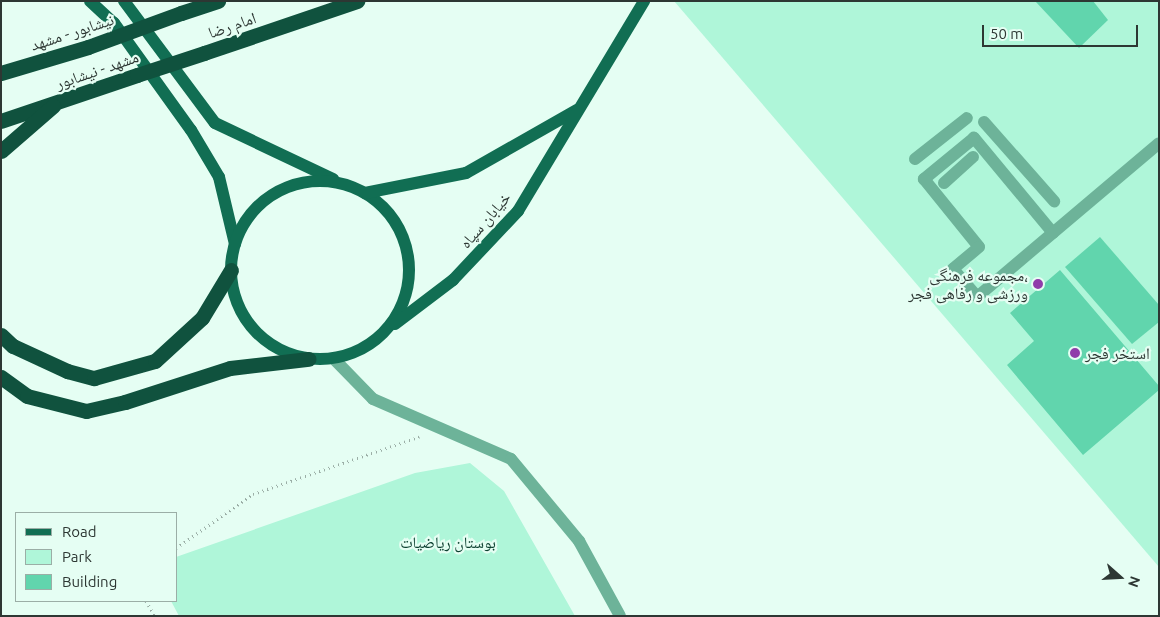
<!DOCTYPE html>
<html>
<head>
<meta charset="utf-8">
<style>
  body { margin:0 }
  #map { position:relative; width:1160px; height:617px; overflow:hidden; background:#e5fef3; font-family:Ubuntu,"Noto Naskh Arabic",sans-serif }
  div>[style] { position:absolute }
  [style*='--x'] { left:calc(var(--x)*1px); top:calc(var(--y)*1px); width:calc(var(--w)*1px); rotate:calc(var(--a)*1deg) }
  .green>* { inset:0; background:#aff6d9 }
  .building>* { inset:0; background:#61d5ad }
  .path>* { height:3px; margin-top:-1.5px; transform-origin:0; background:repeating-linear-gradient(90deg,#9baea6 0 1px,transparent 0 5px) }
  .minor>* { height:12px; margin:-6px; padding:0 6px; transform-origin:6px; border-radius:6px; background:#6db399 }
  .major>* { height:12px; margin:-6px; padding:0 6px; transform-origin:6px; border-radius:6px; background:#116e53 }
  .major>.ring { margin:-6px; padding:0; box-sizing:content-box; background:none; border:12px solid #116e53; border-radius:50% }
  .highway>* { height:15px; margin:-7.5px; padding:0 7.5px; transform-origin:7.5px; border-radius:7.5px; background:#10523e }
  .highway-bridge>* { height:15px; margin:-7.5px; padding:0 7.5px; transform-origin:7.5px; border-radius:7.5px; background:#10523e }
  .dots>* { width:14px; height:14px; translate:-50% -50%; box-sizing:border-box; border:2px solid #e5fef3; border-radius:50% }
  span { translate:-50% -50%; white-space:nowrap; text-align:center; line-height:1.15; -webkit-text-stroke:4.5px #e5fef3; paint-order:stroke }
  .street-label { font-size:16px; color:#2d3733 }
  .poi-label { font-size:16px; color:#2d3733 }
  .right { translate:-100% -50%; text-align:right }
  .left { translate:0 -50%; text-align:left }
  .park-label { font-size:16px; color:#0d4131 }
  .frame { position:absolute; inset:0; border:2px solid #2d3733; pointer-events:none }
  .legend { position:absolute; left:15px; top:512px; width:162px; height:90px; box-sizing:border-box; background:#e5fef3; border:1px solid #9baea6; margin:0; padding:6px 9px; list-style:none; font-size:15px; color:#2d3733 }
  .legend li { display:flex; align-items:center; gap:10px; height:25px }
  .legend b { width:25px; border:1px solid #9baea6 }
  .north { position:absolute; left:1095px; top:552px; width:50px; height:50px; -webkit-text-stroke:4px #e5fef3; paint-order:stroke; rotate:109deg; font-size:14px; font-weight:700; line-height:20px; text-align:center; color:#2d3733 }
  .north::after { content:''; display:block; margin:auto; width:18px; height:22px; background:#2d3733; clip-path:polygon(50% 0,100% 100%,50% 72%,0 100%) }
  .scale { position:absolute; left:982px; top:25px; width:156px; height:22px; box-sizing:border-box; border:2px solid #2d3733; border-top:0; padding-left:6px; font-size:15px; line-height:18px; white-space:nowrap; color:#2d3733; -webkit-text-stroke:4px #e5fef3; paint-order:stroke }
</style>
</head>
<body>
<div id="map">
  <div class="green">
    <i style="clip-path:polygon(674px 1px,1159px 1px,1159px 567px)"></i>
    <i style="clip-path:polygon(470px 463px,504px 491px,575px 616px,179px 616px,171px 601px,176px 601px,176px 557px,415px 473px)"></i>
  </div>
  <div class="building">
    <i style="clip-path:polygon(1035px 1px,1093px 1px,1108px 20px,1079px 48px)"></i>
    <i style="clip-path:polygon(1100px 237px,1159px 305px,1159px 322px,1132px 344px,1065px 267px)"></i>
    <i style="clip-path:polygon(1060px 270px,1159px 386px,1159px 390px,1083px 455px,1007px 365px,1034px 341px,1010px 313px)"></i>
  </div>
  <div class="path">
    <i style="--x:176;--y:548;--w:94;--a:-35"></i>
    <i style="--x:253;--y:494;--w:176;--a:-19"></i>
    <i style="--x:146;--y:601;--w:17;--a:59"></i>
  </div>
  <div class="minor">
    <i style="--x:984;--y:122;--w:106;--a:48.5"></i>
    <i style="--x:915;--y:159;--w:66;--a:-38.3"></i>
    <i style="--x:944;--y:183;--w:39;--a:-42"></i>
    <i style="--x:1053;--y:233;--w:124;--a:-129.7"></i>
    <i style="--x:974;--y:138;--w:65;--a:140.6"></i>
    <i style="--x:924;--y:179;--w:87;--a:51"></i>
    <i style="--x:979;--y:247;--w:34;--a:140"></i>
    <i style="--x:953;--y:269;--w:37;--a:49"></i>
    <i style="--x:977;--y:297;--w:238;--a:-40.2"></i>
    <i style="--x:334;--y:359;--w:56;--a:45.7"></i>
    <i style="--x:373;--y:399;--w:150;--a:23.5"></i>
    <i style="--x:511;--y:459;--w:107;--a:50.3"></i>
    <i style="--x:579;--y:541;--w:85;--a:61.3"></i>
  </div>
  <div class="major">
    <i style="--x:90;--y:1;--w:33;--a:43"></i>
    <i style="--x:114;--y:23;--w:132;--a:54.3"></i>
    <i style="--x:191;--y:130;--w:55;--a:59.2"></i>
    <i style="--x:219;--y:177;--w:69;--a:76.6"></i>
    <i style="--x:124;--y:1;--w:152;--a:53.3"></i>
    <i style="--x:215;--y:123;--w:131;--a:25.4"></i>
    <i class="ring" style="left:231px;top:181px;width:166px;height:166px"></i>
    <i style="--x:365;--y:193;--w:103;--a:-11.2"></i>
    <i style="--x:466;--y:173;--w:128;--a:-29.6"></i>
    <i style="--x:395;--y:324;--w:73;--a:-37.2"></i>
    <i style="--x:453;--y:280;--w:95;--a:-46.7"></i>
    <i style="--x:518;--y:211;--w:245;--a:-59"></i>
  </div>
  <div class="highway">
    <i style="--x:181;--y:13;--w:39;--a:-18"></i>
    <i style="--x:204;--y:53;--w:162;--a:-18.8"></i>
    <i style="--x:1;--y:73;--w:91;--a:-16.6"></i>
    <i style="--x:1;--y:121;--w:144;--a:-18.7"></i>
    <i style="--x:1;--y:151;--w:69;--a:-40.9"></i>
    <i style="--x:1;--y:335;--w:16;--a:43"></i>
    <i style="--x:13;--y:346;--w:60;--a:24.8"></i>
    <i style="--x:67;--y:371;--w:28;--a:15"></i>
    <i style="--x:94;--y:378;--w:63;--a:-15.6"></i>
    <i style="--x:155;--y:361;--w:64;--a:-42.5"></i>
    <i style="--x:202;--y:318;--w:56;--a:-58.9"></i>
    <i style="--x:1;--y:377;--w:32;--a:36"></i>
    <i style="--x:27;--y:396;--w:61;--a:14.3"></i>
    <i style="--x:86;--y:411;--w:40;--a:-13"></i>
    <i style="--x:125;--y:402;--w:110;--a:-17.9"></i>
    <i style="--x:230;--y:368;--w:79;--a:-6.6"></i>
  </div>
  <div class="highway-bridge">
    <i style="--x:88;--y:47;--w:99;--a:-20.1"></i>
    <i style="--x:137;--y:75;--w:71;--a:-18.2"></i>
  </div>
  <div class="dots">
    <i style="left:1038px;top:284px;background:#903caa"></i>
    <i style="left:1075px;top:353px;background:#903caa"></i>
  </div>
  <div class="street-label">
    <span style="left:232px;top:25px;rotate:-19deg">امام رضا</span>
    <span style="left:72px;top:32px;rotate:-18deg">نیشابور - مشهد</span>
    <span style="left:97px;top:70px;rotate:-19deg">مشهد - نیشابور</span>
    <span style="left:485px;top:220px;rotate:-49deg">خیابان سپاه</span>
  </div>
  <div class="poi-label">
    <span class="right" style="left:1028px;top:284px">مجموعه فرهنگی،<br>ورزشی و رفاهی فجر</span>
    <span class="left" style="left:1085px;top:353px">استخر فجر</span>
  </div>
  <div class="park-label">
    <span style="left:448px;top:542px">بوستان ریاضیات</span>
  </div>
  <div class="frame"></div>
  <ul class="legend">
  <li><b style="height:6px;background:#116e53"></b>Road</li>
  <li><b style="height:14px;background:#aff6d9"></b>Park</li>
  <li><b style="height:14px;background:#61d5ad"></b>Building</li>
  </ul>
  <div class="north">N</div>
  <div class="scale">50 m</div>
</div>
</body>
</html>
